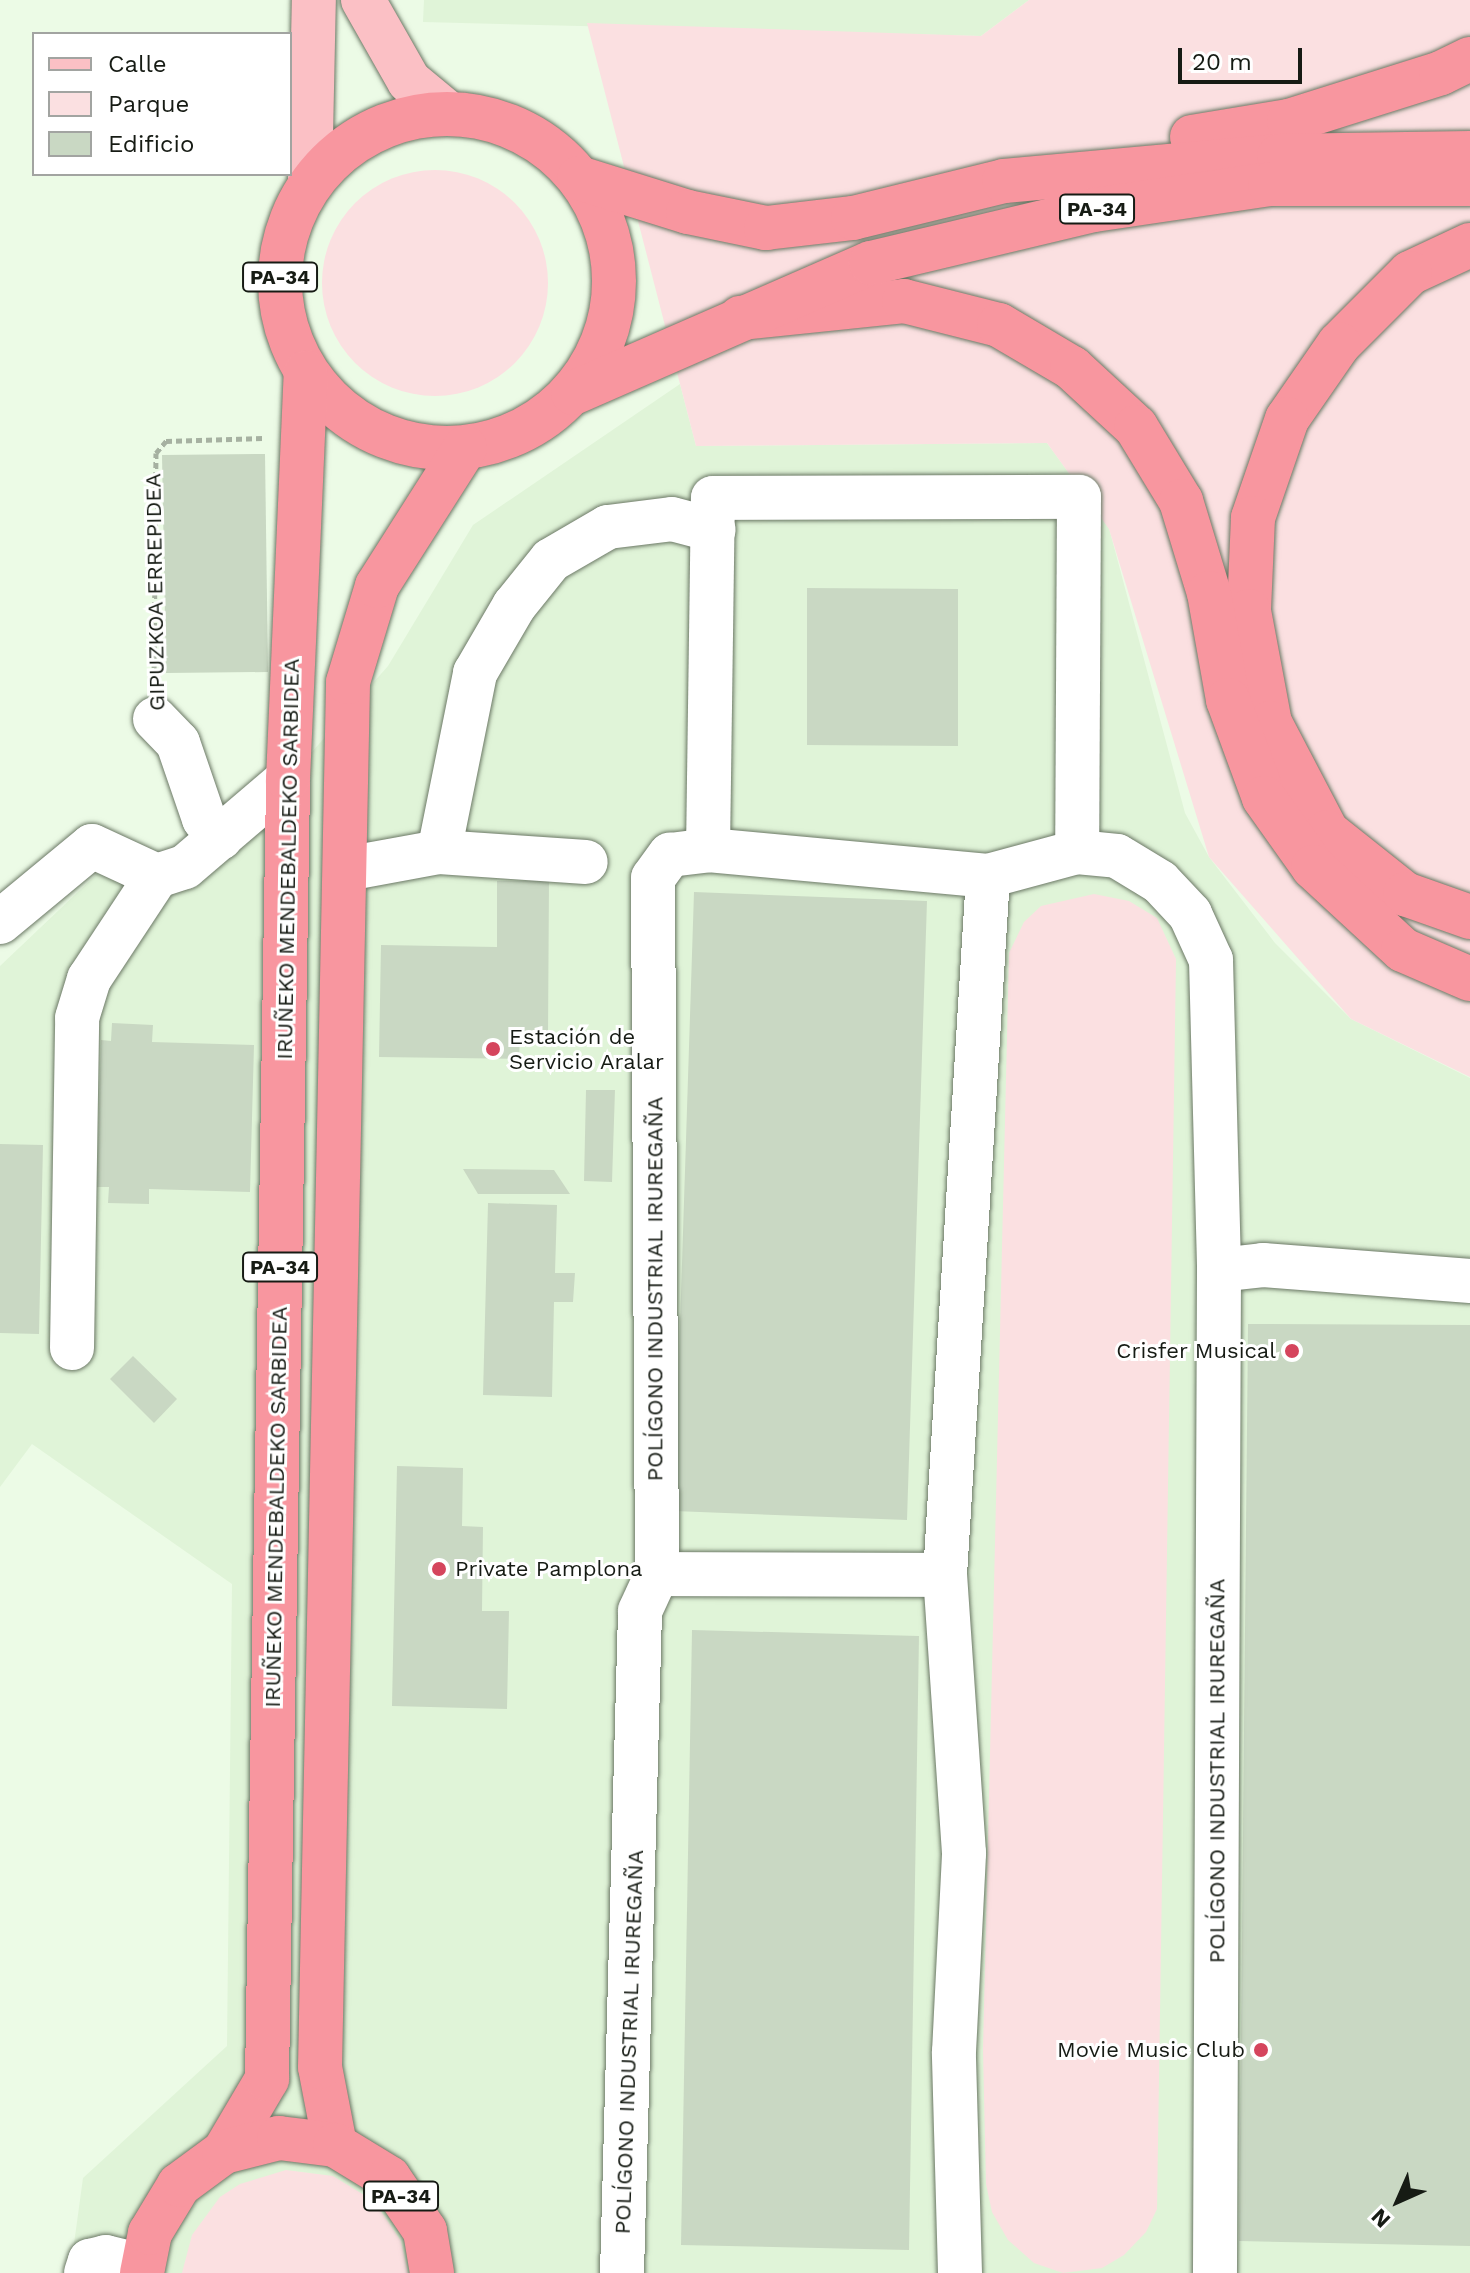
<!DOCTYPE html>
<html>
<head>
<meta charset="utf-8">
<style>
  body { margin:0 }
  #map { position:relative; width:1470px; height:2273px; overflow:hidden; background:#ecfbe6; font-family:"Work Sans",sans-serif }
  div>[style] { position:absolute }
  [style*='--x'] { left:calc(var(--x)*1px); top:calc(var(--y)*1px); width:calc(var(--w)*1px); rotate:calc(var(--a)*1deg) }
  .built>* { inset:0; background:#e0f4d8 }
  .green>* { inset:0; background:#fbe0e1 }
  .round { border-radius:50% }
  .building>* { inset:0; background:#c9d8c3 }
  .path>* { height:5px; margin-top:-2.5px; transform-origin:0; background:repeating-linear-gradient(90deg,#a6b1a1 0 6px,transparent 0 10px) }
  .roads { filter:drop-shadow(0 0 2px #6b7865) drop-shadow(0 0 2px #6b7865) }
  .minor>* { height:44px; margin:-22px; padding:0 22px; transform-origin:22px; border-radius:22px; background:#fff }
  .major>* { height:44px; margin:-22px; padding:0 22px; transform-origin:22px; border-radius:22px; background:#fbc0c5 }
  .highway>* { height:44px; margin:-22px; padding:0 22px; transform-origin:22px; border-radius:22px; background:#f8969f }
  .highway>.ring { margin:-22px; padding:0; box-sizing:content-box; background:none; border:44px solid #f8969f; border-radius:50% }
  .dots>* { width:22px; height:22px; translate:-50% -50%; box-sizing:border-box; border:4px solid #fff; border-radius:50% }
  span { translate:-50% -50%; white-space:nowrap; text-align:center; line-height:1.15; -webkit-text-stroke:6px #fff; paint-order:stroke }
  .shield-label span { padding:2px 6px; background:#fff; border:2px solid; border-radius:6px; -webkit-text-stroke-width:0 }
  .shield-label { font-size:20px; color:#161b14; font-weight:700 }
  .street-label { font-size:22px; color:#161b14 }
  .poi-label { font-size:22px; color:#161b14 }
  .left { translate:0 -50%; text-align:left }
  .right { translate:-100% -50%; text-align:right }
  .legend { position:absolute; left:32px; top:32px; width:260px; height:144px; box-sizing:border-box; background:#fff; border:2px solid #a2a4a1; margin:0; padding:10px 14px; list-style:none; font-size:24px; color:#161b14 }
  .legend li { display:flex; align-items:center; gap:16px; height:40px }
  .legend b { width:40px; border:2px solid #a2a4a1 }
  .north { position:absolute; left:1358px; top:2161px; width:80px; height:80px; -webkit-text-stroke:6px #fff; paint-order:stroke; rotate:225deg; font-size:22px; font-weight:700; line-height:32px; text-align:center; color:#161b14 }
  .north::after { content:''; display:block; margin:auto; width:28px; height:36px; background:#161b14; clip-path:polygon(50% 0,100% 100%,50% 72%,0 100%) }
  .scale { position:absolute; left:1178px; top:48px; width:124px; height:36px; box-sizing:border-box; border:4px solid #161b14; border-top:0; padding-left:10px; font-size:24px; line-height:28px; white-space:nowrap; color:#161b14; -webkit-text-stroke:6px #fff; paint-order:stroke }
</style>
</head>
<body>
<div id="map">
  <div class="built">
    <i style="clip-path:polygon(424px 0,1029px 0,981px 36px,423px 22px)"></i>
    <i style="clip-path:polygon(680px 384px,696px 446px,1047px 443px,1109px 528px,1185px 813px,1209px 857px,1275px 943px,1351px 1019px,1470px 1078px,1470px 2273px,70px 2273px,83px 2178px,227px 2046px,232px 1584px,32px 1444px,0 1487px,0 966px,100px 871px,167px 869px,288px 779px,388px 666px,473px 525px)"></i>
  </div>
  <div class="green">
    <i style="clip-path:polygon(1029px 0,1470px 0,1470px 1077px,1351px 1019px,1209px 857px,1109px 529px,1047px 443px,696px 446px,587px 23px,981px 36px)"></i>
    <i class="round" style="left:322px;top:170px;width:226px;height:226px"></i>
    <i style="clip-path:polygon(1094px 894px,1129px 901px,1157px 918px,1176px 959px,1157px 2209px,1146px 2232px,1124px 2255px,1102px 2268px,1063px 2273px,1034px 2263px,1008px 2240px,992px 2212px,986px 2184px,983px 2050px,1009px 953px,1024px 922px,1041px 906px)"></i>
    <i style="clip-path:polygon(286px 2170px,333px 2176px,374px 2201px,401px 2241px,408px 2273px,182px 2273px,192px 2235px,220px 2197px,240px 2184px)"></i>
  </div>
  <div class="building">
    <i style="clip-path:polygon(265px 454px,268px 672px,166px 673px,162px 455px)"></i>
    <i style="clip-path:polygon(807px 588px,958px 589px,958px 746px,807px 745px)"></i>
    <i style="clip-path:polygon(497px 881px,549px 881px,548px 1036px,520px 1036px,519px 1059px,379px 1057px,381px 945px,497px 947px)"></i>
    <i style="clip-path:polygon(694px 892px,927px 901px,907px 1520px,674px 1511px)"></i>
    <i style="clip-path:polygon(112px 1023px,153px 1025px,152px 1042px,254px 1045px,250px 1192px,149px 1189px,149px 1204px,108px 1203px,109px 1187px,97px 1187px,101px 1040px,111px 1041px)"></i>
    <i style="clip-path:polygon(586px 1090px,615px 1090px,612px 1182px,584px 1181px)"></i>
    <i style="clip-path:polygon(0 1144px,43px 1145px,39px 1334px,0 1333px)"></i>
    <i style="clip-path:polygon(463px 1169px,554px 1170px,570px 1194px,478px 1194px)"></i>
    <i style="clip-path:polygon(488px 1203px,557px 1205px,555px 1273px,575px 1273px,573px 1302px,554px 1302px,552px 1397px,483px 1395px)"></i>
    <i style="clip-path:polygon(1248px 1324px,1470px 1325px,1470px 2246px,1239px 2241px)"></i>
    <i style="clip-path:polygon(133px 1356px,177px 1399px,154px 1423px,110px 1379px)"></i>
    <i style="clip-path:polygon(397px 1466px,463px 1468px,462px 1526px,483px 1527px,482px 1611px,509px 1611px,507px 1709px,392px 1706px)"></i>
    <i style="clip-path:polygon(692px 1630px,919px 1636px,909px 2250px,681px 2245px)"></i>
  </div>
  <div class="path">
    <i style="--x:154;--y:678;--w:225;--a:-89.5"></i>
    <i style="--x:156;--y:453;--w:16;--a:-50"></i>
    <i style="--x:166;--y:441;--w:97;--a:-1.8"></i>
  </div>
  <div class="roads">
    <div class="minor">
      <i style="--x:155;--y:719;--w:33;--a:46"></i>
      <i style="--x:178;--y:743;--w:80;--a:71.1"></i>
      <i style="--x:204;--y:819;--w:25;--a:48"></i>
      <i style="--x:708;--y:850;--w:352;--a:-89.2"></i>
      <i style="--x:713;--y:498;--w:366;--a:-0.2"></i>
      <i style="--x:1079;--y:497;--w:355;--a:90.3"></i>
      <i style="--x:439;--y:852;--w:147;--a:3.9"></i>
      <i style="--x:346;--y:869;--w:95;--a:-10.4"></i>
      <i style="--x:439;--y:852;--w:183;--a:-78.6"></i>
      <i style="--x:475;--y:673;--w:78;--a:-59.8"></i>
      <i style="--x:514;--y:606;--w:59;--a:-51.2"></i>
      <i style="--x:551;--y:560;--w:66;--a:-30.1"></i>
      <i style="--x:608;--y:527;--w:64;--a:-7.1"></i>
      <i style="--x:672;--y:519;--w:43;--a:14.7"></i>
      <i style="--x:0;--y:922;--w:119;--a:-39.6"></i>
      <i style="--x:92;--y:846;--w:72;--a:24.8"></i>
      <i style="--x:157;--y:876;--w:29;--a:-18"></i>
      <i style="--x:185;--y:867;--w:135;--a:-40.5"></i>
      <i style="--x:1219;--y:1270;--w:44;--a:-6.5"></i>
      <i style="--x:1263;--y:1265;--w:208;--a:4.4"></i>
      <i style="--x:72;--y:1348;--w:330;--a:-89.1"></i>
      <i style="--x:77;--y:1018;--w:41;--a:-72.9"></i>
      <i style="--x:89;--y:979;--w:123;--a:-56.6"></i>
      <i style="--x:657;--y:1574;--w:288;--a:0.2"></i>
      <i style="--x:86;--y:2273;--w:13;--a:-72"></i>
      <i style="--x:90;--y:2261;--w:16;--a:-14"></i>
      <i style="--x:106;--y:2257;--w:37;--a:14"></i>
      <i style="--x:622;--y:2273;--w:662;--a:-88.44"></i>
      <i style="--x:640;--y:1611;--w:41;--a:-65.3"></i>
      <i style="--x:657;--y:1574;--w:696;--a:-90.33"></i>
      <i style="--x:653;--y:878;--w:29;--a:-54"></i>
      <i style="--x:670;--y:855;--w:38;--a:-7"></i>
      <i style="--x:708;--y:850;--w:281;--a:5.3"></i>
      <i style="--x:988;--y:876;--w:92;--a:-15.1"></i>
      <i style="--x:1077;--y:852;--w:40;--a:5.7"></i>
      <i style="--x:1117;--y:856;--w:50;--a:31.2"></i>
      <i style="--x:1160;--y:882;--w:44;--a:46.8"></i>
      <i style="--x:1190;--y:914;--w:51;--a:65.5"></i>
      <i style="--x:1211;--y:960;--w:310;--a:88.5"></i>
      <i style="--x:1219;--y:1270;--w:1003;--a:90.23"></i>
      <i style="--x:960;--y:2273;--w:221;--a:-91.6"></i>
      <i style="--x:954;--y:2052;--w:199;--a:-87.1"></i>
      <i style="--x:964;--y:1853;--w:279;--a:-93.9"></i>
      <i style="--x:945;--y:1575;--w:700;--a:-86.48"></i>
    </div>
    <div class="major">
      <i style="--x:363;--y:0;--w:93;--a:60.4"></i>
      <i style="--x:409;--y:81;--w:45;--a:39.6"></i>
      <i style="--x:310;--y:184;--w:184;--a:-88.8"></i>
    </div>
    <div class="highway">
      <i class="ring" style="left:280px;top:114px;width:290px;height:290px"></i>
      <i style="--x:1192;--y:137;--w:98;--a:-9.4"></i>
      <i style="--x:1289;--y:121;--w:159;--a:-17.5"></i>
      <i style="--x:1441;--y:73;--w:32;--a:-26"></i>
      <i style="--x:579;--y:178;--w:114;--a:17.3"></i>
      <i style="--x:688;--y:212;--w:80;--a:11.6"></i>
      <i style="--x:766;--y:228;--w:88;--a:-6.6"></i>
      <i style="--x:853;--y:218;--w:155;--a:-13.8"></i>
      <i style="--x:1004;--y:181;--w:276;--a:-5.2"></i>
      <i style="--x:1279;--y:156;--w:191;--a:-0.9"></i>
      <i style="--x:1470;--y:245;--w:66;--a:155"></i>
      <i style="--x:1410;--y:273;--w:100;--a:135"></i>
      <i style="--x:1339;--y:344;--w:91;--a:124.7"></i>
      <i style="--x:1287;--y:419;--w:105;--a:109"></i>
      <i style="--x:1253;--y:518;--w:93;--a:92.5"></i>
      <i style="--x:1249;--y:611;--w:114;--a:79.4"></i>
      <i style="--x:1270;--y:723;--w:123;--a:62.4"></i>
      <i style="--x:1327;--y:832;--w:100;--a:38.5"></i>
      <i style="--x:1405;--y:894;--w:69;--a:19.5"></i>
      <i style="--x:740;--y:318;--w:165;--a:-5.9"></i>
      <i style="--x:904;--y:301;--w:98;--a:14.2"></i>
      <i style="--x:999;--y:325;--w:85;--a:30.5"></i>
      <i style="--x:1072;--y:368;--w:87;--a:42.7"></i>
      <i style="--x:1136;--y:427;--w:87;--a:58.7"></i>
      <i style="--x:1181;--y:501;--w:96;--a:73.1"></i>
      <i style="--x:1209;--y:593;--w:109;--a:79.9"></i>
      <i style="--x:1228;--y:700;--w:104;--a:69.8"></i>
      <i style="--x:1264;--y:798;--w:85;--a:54.6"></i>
      <i style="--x:1313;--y:867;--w:122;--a:42.7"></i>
      <i style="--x:1403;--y:950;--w:73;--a:23.4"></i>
      <i style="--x:573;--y:393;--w:325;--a:-23.6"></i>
      <i style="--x:871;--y:263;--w:229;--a:-13.4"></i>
      <i style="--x:1094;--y:210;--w:178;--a:-8.4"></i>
      <i style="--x:1270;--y:184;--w:200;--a:0"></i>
      <i style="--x:335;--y:2145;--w:79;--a:-100.9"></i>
      <i style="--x:320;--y:2067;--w:1385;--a:-88.84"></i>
      <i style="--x:348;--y:682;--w:100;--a:-73.2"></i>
      <i style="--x:377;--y:586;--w:164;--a:-57.5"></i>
      <i style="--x:224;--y:2152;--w:85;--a:-59.5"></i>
      <i style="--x:267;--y:2079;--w:1300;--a:-89.07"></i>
      <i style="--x:288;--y:779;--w:407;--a:-87.5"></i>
      <i style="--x:142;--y:2273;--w:41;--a:-78.7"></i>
      <i style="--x:150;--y:2233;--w:56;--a:-58.9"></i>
      <i style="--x:179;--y:2185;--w:56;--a:-36.3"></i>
      <i style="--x:224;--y:2152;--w:57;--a:-14.3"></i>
      <i style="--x:279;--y:2138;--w:56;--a:7.1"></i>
      <i style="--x:335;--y:2145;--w:63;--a:31.4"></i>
      <i style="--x:389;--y:2178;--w:64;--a:55.8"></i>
      <i style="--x:425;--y:2231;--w:43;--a:80.5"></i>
    </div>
  </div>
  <div class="dots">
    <i style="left:493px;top:1049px;background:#d5455d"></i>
    <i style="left:1292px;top:1351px;background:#d5455d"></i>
    <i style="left:439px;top:1569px;background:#d5455d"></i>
    <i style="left:1261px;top:2050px;background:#d5455d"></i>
  </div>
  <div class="shield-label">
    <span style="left:1097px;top:209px">PA-34</span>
    <span style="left:280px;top:277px">PA-34</span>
    <span style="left:280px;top:1267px">PA-34</span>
    <span style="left:401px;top:2196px">PA-34</span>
  </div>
  <div class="street-label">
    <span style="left:155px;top:592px;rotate:-91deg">GIPUZKOA ERREPIDEA</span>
    <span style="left:288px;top:859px;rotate:-89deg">IRUÑEKO MENDEBALDEKO SARBIDEA</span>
    <span style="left:655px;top:1289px;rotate:-90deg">POLÍGONO INDUSTRIAL IRUREGAÑA</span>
    <span style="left:276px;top:1507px;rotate:-89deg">IRUÑEKO MENDEBALDEKO SARBIDEA</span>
    <span style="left:1217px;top:1771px;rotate:-90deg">POLÍGONO INDUSTRIAL IRUREGAÑA</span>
    <span style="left:629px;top:2042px;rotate:-88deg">POLÍGONO INDUSTRIAL IRUREGAÑA</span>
  </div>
  <div class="poi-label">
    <span class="left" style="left:509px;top:1049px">Estación de<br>Servicio Aralar</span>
    <span class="right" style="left:1276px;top:1351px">Crisfer Musical</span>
    <span class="left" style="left:455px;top:1569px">Private Pamplona</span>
    <span class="right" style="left:1245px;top:2050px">Movie Music Club</span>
  </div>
  <ul class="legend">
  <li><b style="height:10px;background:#fbc0c5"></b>Calle</li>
  <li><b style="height:22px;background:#fbe0e1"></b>Parque</li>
  <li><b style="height:22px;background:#c9d8c3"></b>Edificio</li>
  </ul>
  <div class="north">N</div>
  <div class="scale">20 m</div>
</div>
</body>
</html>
